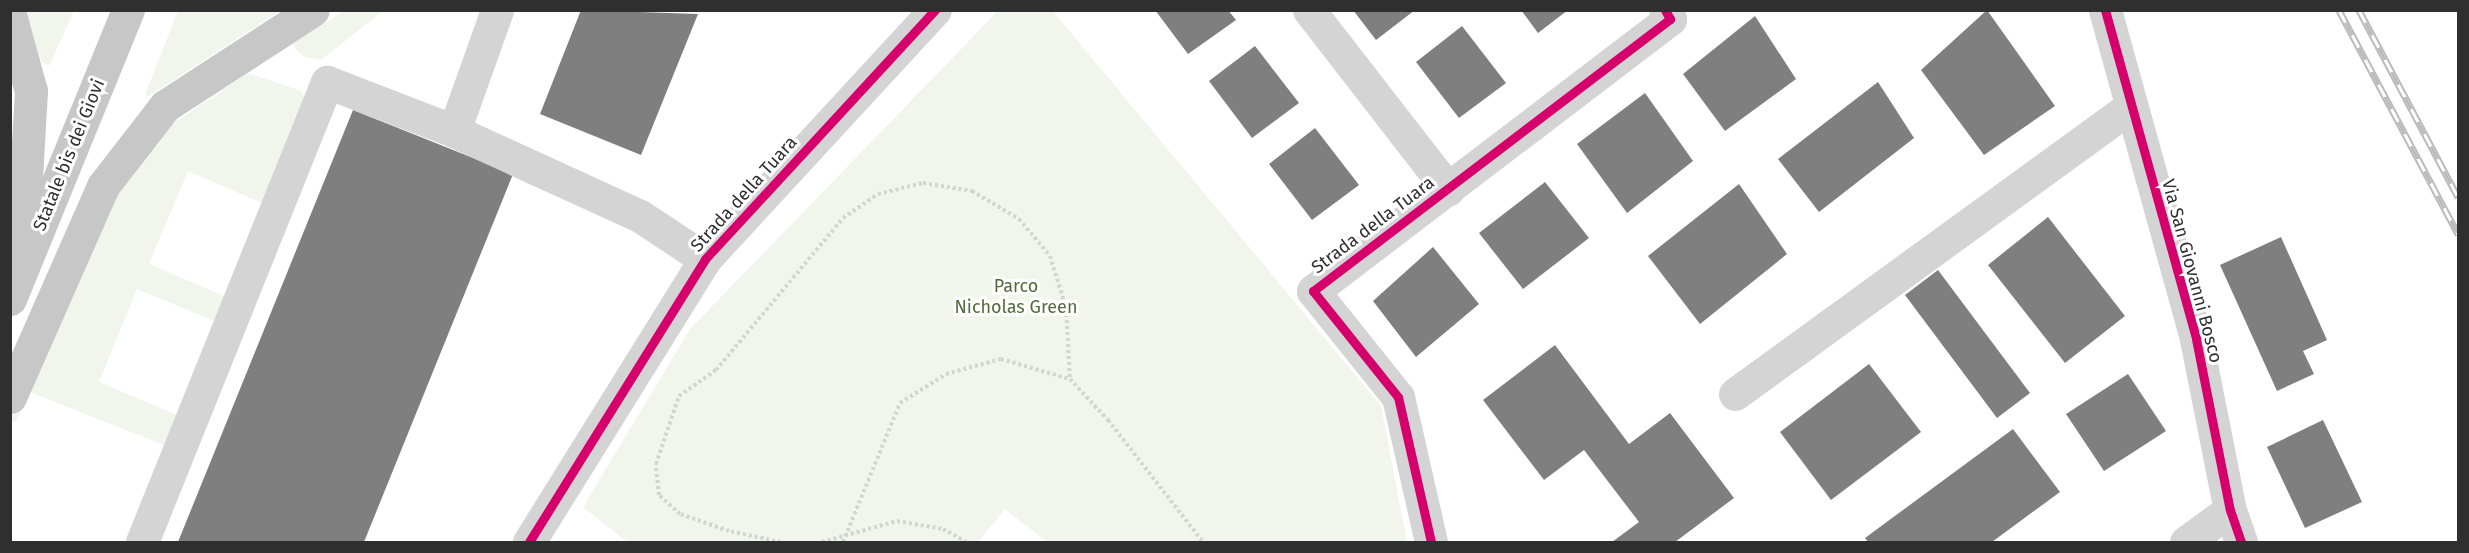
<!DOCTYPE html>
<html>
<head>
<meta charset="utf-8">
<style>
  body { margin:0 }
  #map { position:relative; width:2469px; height:553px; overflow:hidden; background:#fff; font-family:"Fira Sans",sans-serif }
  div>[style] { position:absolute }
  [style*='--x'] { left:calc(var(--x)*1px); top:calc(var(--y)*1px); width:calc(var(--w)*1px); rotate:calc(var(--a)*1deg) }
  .green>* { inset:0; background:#f1f5ec }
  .building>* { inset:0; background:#7f7f7f }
  .path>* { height:4px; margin-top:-2px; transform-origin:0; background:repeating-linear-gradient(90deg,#d4d4d4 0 3px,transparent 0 6px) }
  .minor>* { height:33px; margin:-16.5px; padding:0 16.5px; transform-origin:16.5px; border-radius:16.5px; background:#d4d4d4 }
  .major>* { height:33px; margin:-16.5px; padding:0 16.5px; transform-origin:16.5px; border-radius:16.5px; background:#c7c7c7 }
  .rail>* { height:7px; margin-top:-3.5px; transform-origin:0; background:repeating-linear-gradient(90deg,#fff 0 14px,#bbb 0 28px); box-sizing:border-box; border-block:2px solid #bbb }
  .cycleway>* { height:9px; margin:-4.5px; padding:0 4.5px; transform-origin:4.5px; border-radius:4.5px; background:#d6006c }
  span { translate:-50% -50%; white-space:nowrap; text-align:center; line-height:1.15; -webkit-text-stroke:6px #fff; paint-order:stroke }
  .street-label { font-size:18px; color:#2f2f2f }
  .park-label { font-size:18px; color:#536c3b }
  .frame { position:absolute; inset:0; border:12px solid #2f2f2f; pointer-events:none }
</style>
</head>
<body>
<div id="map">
  <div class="green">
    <i style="clip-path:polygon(1052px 10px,1381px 406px,1407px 542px,1047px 542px,1005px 509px,978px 542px,627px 542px,583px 507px,690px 329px,998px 11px)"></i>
    <i style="clip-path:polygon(26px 11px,74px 11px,49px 66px,40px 60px)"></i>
    <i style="clip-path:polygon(178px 11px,280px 11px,147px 97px,146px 92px)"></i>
    <i style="clip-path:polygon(344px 11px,383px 11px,321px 60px,305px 57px,295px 49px,294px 43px)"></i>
    <i style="clip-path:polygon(248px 73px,301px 91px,304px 97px,262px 203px,188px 171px,149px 264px,228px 298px,219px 323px,137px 289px,99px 382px,177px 415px,164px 445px,30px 392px,16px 422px,11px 420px,89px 232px,155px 136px)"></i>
  </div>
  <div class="building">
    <i style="clip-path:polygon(581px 10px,698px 14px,641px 155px,540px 114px)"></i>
    <i style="clip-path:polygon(1155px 10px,1228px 10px,1236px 20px,1188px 54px)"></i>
    <i style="clip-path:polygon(1353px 10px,1415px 10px,1376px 40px)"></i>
    <i style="clip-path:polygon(1521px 10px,1568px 10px,1538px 33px)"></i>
    <i style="clip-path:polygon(1987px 10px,2055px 106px,1984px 155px,1921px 70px)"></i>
    <i style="clip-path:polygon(1755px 16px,1796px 79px,1725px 131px,1683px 74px)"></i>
    <i style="clip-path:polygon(1462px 26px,1506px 83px,1459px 118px,1416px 62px)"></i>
    <i style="clip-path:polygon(1255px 46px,1299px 103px,1252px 138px,1209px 81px)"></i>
    <i style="clip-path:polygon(1878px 82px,1914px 138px,1819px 212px,1778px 159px)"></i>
    <i style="clip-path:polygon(1645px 93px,1693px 161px,1627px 213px,1577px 144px)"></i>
    <i style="clip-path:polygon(353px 110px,513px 174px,364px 542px,178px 542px)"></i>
    <i style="clip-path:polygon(1315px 128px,1359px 185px,1312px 220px,1269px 164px)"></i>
    <i style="clip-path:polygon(1545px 182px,1589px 238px,1523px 289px,1479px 233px)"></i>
    <i style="clip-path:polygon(1739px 184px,1787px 254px,1700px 324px,1648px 256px)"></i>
    <i style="clip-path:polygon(2048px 217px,2125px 316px,2065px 363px,1988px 265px)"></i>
    <i style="clip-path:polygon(2281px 237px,2327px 340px,2303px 351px,2314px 374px,2277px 391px,2220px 265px)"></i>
    <i style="clip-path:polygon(1433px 247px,1479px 304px,1416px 357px,1373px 301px)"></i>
    <i style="clip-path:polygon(1938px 270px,2030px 393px,1997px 418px,1905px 295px)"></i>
    <i style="clip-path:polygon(1555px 345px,1629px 444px,1670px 413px,1734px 498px,1675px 542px,1612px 542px,1639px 522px,1584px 450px,1544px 480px,1483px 400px)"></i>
    <i style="clip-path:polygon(1869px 364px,1921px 432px,1831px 500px,1780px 432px)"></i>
    <i style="clip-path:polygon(2128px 374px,2166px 431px,2104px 471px,2066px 414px)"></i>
    <i style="clip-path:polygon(2323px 420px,2362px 502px,2305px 528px,2267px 447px)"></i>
    <i style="clip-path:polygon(2013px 429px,2060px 492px,1992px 542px,1868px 542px,1865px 538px)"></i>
  </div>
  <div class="path">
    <i style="--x:781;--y:542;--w:53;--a:-168.1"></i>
    <i style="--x:729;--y:531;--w:52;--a:-160.9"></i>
    <i style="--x:680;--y:514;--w:28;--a:-138"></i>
    <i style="--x:659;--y:495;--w:31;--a:-96"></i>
    <i style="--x:656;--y:464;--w:72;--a:-71.3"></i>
    <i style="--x:679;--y:396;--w:45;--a:-35.1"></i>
    <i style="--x:716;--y:370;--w:198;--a:-50.1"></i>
    <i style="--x:843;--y:218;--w:42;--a:-34.4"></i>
    <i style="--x:878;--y:194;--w:46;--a:-13.7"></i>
    <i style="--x:923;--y:183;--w:50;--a:9.3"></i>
    <i style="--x:972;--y:191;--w:55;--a:30.8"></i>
    <i style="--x:1019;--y:219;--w:48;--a:50"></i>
    <i style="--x:1050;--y:256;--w:54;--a:72.9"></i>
    <i style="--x:1066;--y:308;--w:71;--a:86.8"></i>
    <i style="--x:822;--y:542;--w:78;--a:-15.6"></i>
    <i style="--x:897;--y:521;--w:47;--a:9.9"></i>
    <i style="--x:943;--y:529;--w:26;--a:29"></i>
    <i style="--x:843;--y:542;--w:150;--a:-67.7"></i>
    <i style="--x:900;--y:403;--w:54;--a:-32.2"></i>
    <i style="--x:946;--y:374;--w:57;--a:-15.3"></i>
    <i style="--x:1001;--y:359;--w:72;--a:16.2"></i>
    <i style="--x:1070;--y:379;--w:56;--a:47.2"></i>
    <i style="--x:1108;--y:420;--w:155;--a:52.1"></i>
  </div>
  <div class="minor">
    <i style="--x:1309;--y:10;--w:227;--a:52.2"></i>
    <i style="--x:2105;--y:10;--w:341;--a:74.5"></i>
    <i style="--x:2196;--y:339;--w:174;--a:78.8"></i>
    <i style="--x:2230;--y:510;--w:34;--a:71"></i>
    <i style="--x:454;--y:131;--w:128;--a:-70.4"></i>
    <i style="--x:1735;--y:394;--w:488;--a:-36"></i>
    <i style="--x:142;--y:542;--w:496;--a:-68.1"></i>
    <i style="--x:327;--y:82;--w:136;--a:21.1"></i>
    <i style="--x:454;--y:131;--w:205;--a:24.6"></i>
    <i style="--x:640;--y:216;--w:78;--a:33.5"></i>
    <i style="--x:529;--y:542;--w:333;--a:-58.1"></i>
    <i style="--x:705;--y:259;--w:339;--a:-47.3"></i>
    <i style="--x:1431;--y:542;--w:149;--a:-102.8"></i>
    <i style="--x:1398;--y:397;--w:136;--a:-128.7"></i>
    <i style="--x:1313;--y:291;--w:449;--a:-37.3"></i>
    <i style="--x:1670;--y:19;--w:10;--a:-119"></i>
    <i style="--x:2186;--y:542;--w:54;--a:-36"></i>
  </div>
  <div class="major">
    <i style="--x:10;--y:15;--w:79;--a:74.6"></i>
    <i style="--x:31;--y:91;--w:157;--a:93.3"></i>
    <i style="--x:10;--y:299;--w:312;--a:-67.8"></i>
    <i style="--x:10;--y:397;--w:231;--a:-66.2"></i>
    <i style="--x:103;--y:186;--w:101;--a:-52.2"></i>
    <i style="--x:165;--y:106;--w:176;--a:-33"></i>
  </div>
  <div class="rail">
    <i style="--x:2339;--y:10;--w:254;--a:62"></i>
    <i style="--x:2359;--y:10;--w:212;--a:62.1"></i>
  </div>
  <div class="cycleway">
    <i style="--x:2105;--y:10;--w:341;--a:74.5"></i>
    <i style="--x:2196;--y:339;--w:174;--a:78.8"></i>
    <i style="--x:2230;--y:510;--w:34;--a:71"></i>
    <i style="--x:529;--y:542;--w:333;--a:-58.1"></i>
    <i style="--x:705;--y:259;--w:339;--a:-47.3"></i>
    <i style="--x:1431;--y:542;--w:149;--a:-102.8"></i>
    <i style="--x:1398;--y:397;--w:136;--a:-128.7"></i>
    <i style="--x:1313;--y:291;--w:449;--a:-37.3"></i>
    <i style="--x:1670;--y:19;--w:10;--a:-119"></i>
  </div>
  <div class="street-label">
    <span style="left:69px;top:155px;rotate:-68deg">Statale bis dei Giovi</span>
    <span style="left:744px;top:194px;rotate:-48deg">Strada della Tuara</span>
    <span style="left:1373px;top:225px;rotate:-37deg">Strada della Tuara</span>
    <span style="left:2192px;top:271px;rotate:75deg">Via San Giovanni Bosco</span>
  </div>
  <div class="park-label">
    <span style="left:1016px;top:297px">Parco<br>Nicholas Green</span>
  </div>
  <div class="frame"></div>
</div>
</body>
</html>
